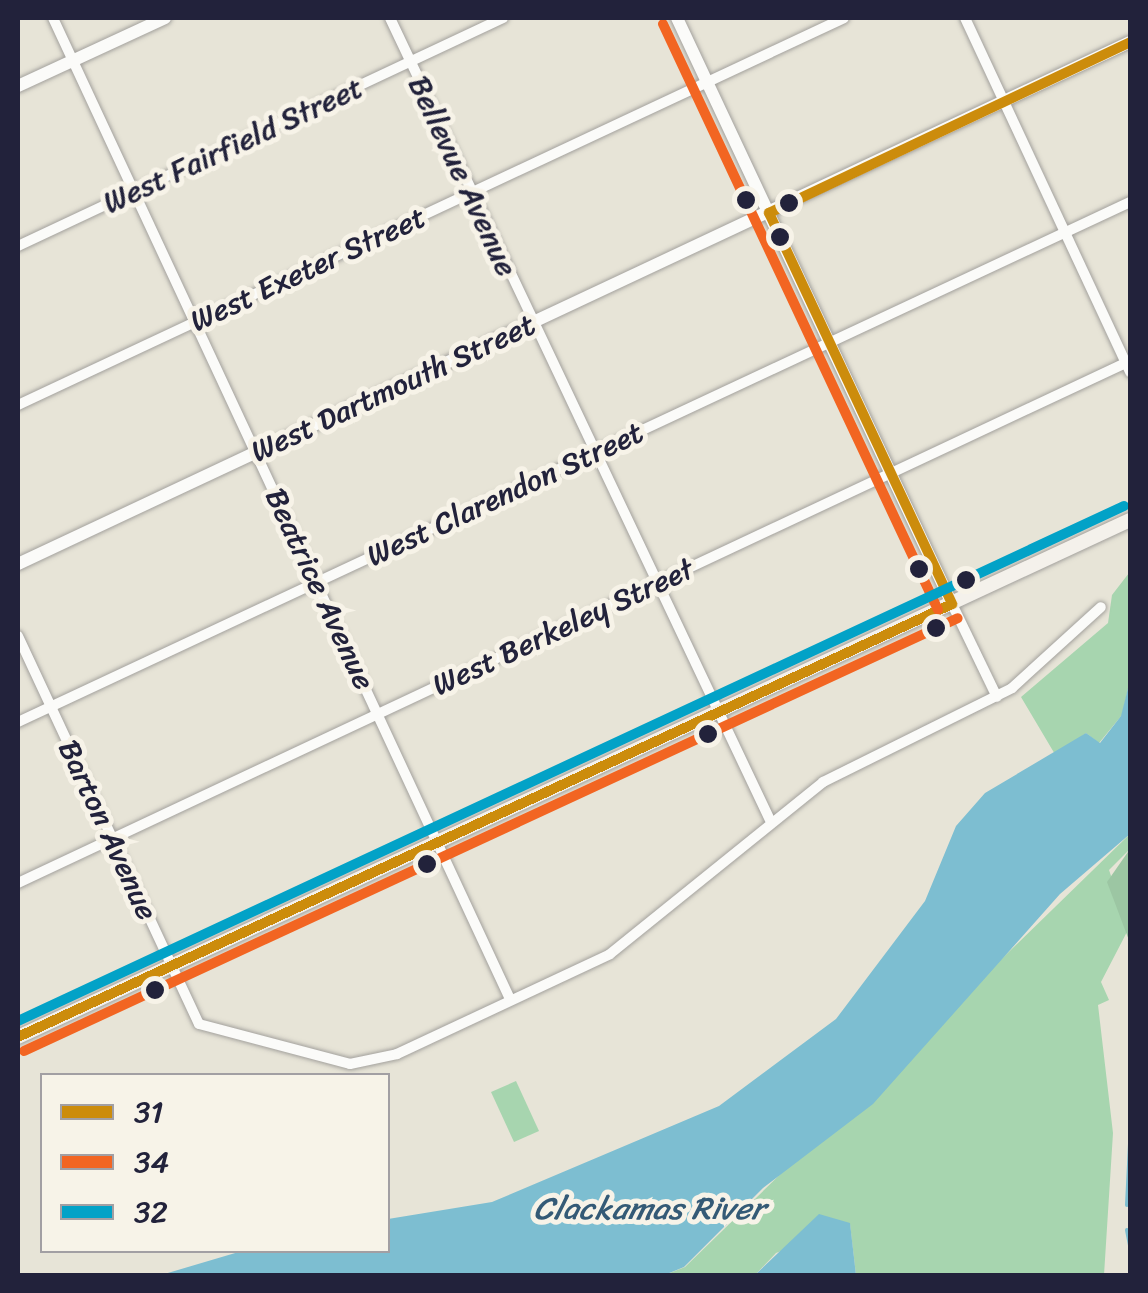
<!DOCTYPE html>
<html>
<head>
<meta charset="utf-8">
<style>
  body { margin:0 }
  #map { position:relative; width:1148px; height:1293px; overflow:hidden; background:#e7e4d7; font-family:Sriracha,sans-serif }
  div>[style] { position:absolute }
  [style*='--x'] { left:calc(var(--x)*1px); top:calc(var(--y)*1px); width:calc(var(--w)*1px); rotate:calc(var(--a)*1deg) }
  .green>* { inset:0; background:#a7d5af }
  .forest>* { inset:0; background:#9cc6a3 }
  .water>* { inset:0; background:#7dbed1 }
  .stream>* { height:4px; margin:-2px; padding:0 2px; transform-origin:2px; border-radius:2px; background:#7dbed1 }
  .roads { filter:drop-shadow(0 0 2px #a3a19d) drop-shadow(0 0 2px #a3a19d) }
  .minor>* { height:10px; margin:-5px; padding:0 5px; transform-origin:5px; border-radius:5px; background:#fbfbf9 }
  .tertiary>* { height:12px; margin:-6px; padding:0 6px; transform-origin:6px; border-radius:6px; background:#fbfbf9 }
  .secondary>* { height:14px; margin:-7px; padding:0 7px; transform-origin:7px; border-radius:7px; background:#f4f1eb }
  .bus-1>* { height:10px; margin:-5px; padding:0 5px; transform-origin:5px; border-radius:5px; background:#cc8c0c }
  .bus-2>* { height:10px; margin:-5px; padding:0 5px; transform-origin:5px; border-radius:5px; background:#f26522 }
  .bus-3>* { height:10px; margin:-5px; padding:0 5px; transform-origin:5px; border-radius:5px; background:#02a2c7 }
  .dots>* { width:28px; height:28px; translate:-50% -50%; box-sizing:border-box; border:5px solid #f7f3e8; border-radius:50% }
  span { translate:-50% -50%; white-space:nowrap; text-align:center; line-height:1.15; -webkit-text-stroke:10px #f7f3e8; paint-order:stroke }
  .street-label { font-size:30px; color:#22223b }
  .water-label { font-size:32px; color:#345a76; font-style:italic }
  .frame { position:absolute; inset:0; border:20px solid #22223b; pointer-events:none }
  .legend { position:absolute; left:40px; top:1073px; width:350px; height:180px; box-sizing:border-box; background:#f7f3e8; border:2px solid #a29fa3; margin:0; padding:12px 18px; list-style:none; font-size:30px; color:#22223b }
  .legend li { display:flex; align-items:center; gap:20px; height:50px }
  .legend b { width:50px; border:2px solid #a29fa3 }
</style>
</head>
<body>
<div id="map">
  <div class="green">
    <i style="clip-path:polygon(1130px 536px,1130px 680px,1122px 715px,1099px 743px,1086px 733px,1056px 756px,1021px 697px,1108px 623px,1112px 595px,1129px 573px)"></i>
    <i style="clip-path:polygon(1130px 834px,1130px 849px,1109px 870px,1129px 928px,1101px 982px,1109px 1000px,1098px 1005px,1113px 1133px,1104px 1275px,856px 1275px,850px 1224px,776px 1253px,755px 1275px,662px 1276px,685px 1267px)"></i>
    <i style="clip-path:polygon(516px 1081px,539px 1131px,514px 1142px,491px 1092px)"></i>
  </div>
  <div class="forest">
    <i style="clip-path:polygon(1130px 849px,1130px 943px,1107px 882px)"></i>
  </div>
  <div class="water">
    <i style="clip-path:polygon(1130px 680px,1130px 834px,1060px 894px,873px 1104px,763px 1188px,684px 1267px,662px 1276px,161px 1275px,242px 1251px,388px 1250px,388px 1219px,492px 1202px,719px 1106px,836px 1019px,925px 901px,956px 826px,985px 793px,1086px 733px,1100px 743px,1121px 716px)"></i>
    <i style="clip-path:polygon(819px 1214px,850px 1223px,856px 1275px,755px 1275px)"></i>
  </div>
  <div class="stream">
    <i style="--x:1127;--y:1205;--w:61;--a:-87.2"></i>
    <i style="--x:1127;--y:1230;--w:16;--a:79"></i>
  </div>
  <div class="roads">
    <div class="minor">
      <i style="--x:53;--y:18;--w:1082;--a:65.02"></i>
      <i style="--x:390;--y:18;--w:887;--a:64.65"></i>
      <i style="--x:965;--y:18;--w:391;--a:65"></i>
      <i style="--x:18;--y:246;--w:536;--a:-25.18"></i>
      <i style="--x:18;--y:405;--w:912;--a:-25.1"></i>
      <i style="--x:952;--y:604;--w:103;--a:64.2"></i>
      <i style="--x:18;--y:636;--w:428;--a:65"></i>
      <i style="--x:199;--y:1024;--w:156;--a:14.8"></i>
      <i style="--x:350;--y:1064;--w:48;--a:-12"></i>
      <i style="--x:397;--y:1054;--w:235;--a:-25.1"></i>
      <i style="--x:610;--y:954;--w:274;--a:-38.9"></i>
      <i style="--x:823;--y:782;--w:211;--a:-26.4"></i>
      <i style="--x:1012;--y:688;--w:120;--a:-42.3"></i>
      <i style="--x:18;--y:722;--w:1228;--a:-25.06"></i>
      <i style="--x:18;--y:883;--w:1228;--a:-25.15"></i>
    </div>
    <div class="tertiary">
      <i style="--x:677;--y:18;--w:647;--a:64.86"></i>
      <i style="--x:18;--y:86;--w:162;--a:-24.8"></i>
      <i style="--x:18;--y:564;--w:1228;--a:-25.15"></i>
    </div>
    <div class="secondary">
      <i style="--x:18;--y:1037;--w:1226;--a:-24.94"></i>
    </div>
  </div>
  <div class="bus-1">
    <i style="--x:769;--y:213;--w:432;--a:64.9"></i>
    <i style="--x:769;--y:213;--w:399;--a:-25.3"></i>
    <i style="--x:18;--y:1037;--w:1029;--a:-24.87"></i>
  </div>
  <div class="bus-2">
    <i style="--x:663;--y:24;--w:647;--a:64.86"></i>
    <i style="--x:24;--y:1051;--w:1029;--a:-24.87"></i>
  </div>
  <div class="bus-3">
    <i style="--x:18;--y:1021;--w:1220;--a:-24.97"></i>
  </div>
  <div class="dots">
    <i style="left:746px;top:200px;background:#22223b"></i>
    <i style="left:789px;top:203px;background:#22223b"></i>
    <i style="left:780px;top:237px;background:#22223b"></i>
    <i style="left:919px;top:569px;background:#22223b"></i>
    <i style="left:966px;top:580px;background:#22223b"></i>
    <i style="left:936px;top:628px;background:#22223b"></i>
    <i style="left:708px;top:734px;background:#22223b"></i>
    <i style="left:427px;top:864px;background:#22223b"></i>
    <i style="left:155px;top:990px;background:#22223b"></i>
  </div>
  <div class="street-label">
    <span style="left:233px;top:145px;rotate:-25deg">West Fairfield Street</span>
    <span style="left:463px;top:176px;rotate:65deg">Bellevue Avenue</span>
    <span style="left:308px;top:269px;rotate:-25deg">West Exeter Street</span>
    <span style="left:393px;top:388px;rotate:-25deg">West Dartmouth Street</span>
    <span style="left:505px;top:494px;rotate:-25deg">West Clarendon Street</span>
    <span style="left:320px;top:589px;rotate:65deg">Beatrice Avenue</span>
    <span style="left:563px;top:627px;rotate:-25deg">West Berkeley Street</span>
    <span style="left:108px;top:830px;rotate:65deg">Barton Avenue</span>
  </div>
  <div class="water-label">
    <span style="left:649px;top:1209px">Clackamas River</span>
  </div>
  <div class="frame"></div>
  <ul class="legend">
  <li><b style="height:12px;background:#cc8c0c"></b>31</li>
  <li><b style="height:12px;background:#f26522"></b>34</li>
  <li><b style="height:12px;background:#02a2c7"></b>32</li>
  </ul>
</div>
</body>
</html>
